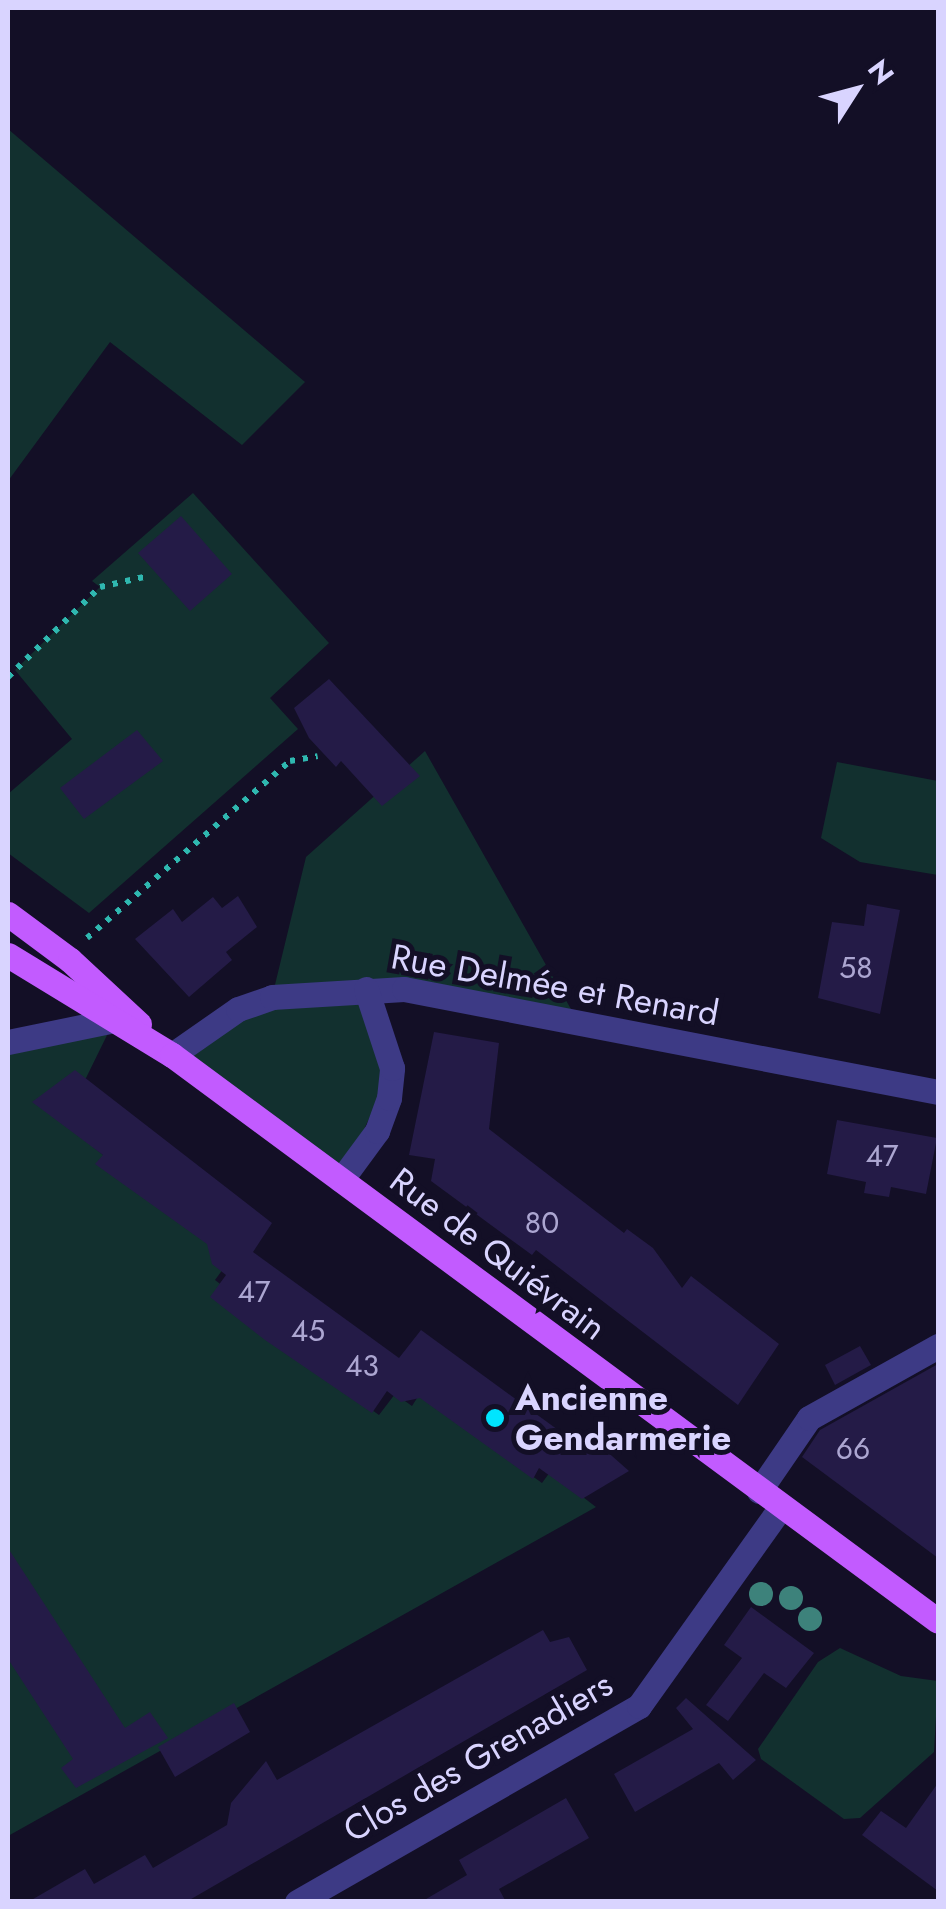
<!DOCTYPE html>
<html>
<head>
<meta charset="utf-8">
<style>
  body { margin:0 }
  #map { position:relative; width:946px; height:1909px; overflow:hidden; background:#130f26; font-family:Jost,sans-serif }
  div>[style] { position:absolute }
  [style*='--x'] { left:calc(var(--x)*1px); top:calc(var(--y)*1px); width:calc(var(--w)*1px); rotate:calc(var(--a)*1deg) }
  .green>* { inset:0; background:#12302f }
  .building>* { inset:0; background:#241b47 }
  .path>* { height:6px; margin-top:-3px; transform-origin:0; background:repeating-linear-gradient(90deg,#2fb8b0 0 5px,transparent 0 13px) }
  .minor>* { height:25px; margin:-12.5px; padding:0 12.5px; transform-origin:12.5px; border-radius:12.5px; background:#3d3a85 }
  .major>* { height:25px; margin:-12.5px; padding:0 12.5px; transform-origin:12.5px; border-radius:12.5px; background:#c25bff }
  .trees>* { width:24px; height:24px; margin:-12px; border-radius:50%; background:#3d827b }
  .dots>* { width:28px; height:28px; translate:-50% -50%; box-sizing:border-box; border:5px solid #130f26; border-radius:50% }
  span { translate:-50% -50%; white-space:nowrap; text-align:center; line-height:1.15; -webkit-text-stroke:10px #130f26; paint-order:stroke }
  .number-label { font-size:30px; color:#aca6d1 }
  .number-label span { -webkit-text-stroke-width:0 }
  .street-label { font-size:35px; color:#d9d4ff }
  .poi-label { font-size:35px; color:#d9d4ff; font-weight:700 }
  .left { translate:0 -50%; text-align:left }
  .frame { position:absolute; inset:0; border:10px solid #d9d4ff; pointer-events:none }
  .north { position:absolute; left:806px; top:40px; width:100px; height:100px; -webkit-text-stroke:8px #130f26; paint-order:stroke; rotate:54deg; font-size:28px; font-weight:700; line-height:40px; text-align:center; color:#d9d4ff }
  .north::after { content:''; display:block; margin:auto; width:35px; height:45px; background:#d9d4ff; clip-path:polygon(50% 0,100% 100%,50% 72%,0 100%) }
</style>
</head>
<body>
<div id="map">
  <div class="green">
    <i style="clip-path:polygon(8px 129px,305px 382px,242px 445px,110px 342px,8px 481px)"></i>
    <i style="clip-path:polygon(193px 493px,329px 643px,270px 698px,298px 729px,89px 913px,8px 853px,8px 794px,72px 739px,15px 670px,100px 587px,92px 581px)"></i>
    <i style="clip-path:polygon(425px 751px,576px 1018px,367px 989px,392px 1068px,341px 1180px,172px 1055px,272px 997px,306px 857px)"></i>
    <i style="clip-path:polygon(837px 762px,938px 781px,938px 875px,860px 862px,821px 838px)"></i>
    <i style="clip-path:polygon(114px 1021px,86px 1078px,46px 1109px,231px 1258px,215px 1280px,228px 1290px,220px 1302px,379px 1415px,395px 1394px,412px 1406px,419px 1395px,542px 1483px,550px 1472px,596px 1507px,8px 1836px,8px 1042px)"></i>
    <i style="clip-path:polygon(840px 1648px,901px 1676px,938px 1681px,934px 1752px,860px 1818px,844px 1819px,761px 1759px,758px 1749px,818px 1662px)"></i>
  </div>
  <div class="building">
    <i style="clip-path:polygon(181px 516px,232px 574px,190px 611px,138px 553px)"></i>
    <i style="clip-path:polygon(329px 679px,420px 776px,382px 806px,341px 761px,336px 767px,309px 738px,294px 708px)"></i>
    <i style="clip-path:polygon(137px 730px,163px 761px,84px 819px,60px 788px)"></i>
    <i style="clip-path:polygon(238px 896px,257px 927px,226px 952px,232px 960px,189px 997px,135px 939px,173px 909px,182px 922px,213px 897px,222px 908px)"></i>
    <i style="clip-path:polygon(867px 904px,900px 910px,880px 1014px,818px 998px,832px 922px,864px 926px)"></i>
    <i style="clip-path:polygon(434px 1032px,499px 1043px,489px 1129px,624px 1233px,627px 1229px,653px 1248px,682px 1288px,691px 1276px,779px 1344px,738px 1405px,536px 1250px,532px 1255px,431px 1181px,435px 1159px,409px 1155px)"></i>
    <i style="clip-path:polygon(75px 1070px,272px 1223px,253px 1252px,399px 1358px,421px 1330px,565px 1435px,569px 1428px,595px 1441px,629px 1471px,582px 1499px,539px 1468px,533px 1479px,420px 1398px,401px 1402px,387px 1391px,372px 1413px,265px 1340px,210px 1297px,226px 1275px,212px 1264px,207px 1244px,95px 1164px,103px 1155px,32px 1102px)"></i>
    <i style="clip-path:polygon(837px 1120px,937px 1138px,926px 1194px,891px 1187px,889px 1197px,864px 1193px,866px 1182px,827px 1174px)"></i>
    <i style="clip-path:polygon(860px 1346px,871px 1365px,835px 1385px,825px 1365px)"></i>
    <i style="clip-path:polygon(938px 1364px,938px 1558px,802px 1457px,820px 1430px)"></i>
    <i style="clip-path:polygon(8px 1548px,125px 1728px,150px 1712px,168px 1738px,76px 1788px,61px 1768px,73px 1759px,8px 1659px)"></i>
    <i style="clip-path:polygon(751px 1607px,814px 1653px,786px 1688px,764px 1673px,728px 1721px,706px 1705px,742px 1658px,724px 1645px)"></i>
    <i style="clip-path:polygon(543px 1630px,550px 1642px,569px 1637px,587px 1670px,186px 1902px,28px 1902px,85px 1869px,94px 1884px,145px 1855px,153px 1868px,227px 1825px,231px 1803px,266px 1761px,277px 1780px)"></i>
    <i style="clip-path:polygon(686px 1698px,756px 1760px,733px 1780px,719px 1763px,635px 1812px,614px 1774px,693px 1729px,676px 1708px)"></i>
    <i style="clip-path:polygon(234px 1703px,250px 1732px,175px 1777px,158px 1747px)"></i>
    <i style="clip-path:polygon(938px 1783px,938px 1891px,862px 1835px,881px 1811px,906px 1828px)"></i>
    <i style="clip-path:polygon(566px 1798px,589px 1838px,499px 1889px,506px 1902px,421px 1902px,467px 1875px,459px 1860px)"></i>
  </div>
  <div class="path">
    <i style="--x:8;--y:677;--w:129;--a:-44.4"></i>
    <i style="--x:100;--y:587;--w:45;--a:-12.8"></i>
    <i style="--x:87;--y:938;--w:269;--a:-41.1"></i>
    <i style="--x:290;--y:761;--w:28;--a:-10"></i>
  </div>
  <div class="minor">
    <i style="--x:8;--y:1042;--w:125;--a:-11.6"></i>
    <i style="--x:172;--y:1055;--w:80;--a:-34.9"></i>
    <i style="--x:238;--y:1009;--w:36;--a:-19"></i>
    <i style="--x:272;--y:997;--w:132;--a:-3.5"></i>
    <i style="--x:404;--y:989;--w:544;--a:10.92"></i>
    <i style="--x:341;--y:1180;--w:61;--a:-53.7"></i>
    <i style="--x:377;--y:1131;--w:35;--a:-70"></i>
    <i style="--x:389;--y:1098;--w:30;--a:-84"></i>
    <i style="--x:392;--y:1068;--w:83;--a:-108.2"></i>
    <i style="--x:759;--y:1491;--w:88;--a:-55.6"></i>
    <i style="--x:809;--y:1418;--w:148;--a:-29.2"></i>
    <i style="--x:297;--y:1902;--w:394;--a:-29.8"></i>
    <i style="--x:639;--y:1706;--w:244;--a:-54.5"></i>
  </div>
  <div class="major">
    <i style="--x:8;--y:914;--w:77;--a:36.6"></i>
    <i style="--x:70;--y:960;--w:94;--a:42.8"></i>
    <i style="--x:8;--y:955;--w:192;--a:31.4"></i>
    <i style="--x:172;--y:1055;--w:952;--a:36.46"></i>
  </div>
  <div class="trees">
    <i style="left:761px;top:1594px"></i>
    <i style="left:791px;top:1598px"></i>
    <i style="left:810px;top:1619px"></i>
  </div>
  <div class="dots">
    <i style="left:495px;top:1418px;background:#00e5ff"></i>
  </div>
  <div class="number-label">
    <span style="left:856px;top:968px">58</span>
    <span style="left:882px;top:1156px">47</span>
    <span style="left:542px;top:1223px">80</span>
    <span style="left:254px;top:1292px">47</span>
    <span style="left:308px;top:1331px">45</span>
    <span style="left:362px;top:1366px">43</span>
    <span style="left:853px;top:1449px">66</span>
  </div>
  <div class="street-label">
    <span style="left:555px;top:985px;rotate:10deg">Rue Delmée et Renard</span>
    <span style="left:498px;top:1254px;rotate:37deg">Rue de Quiévrain</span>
    <span style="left:478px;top:1757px;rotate:-30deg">Clos des Grenadiers</span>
  </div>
  <div class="poi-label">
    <span class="left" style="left:515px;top:1418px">Ancienne<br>Gendarmerie</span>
  </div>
  <div class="frame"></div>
  <div class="north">N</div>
</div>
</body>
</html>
